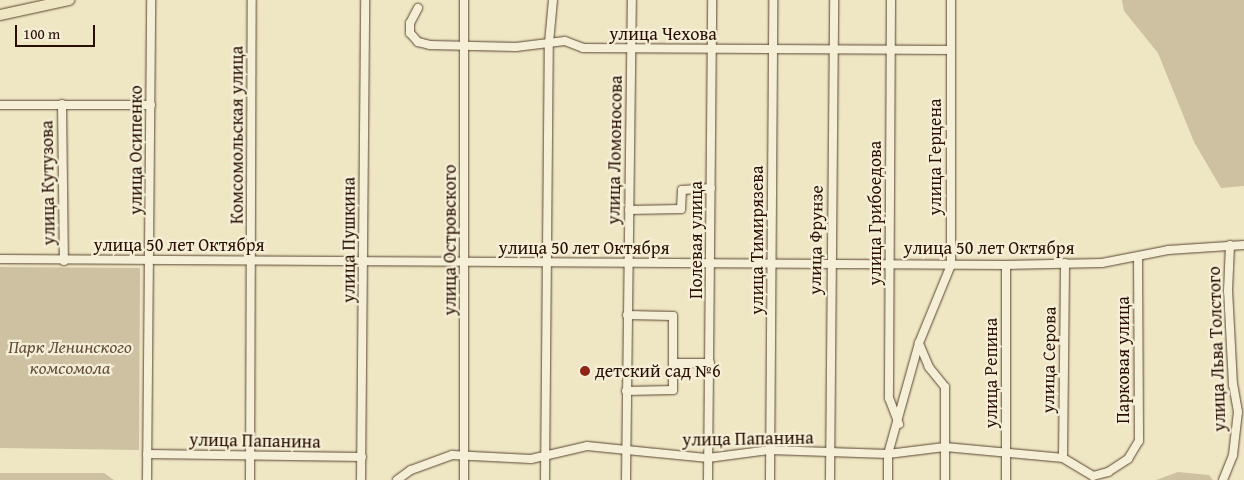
<!DOCTYPE html>
<html>
<head>
<meta charset="utf-8">
<style>
  body { margin:0 }
  #map { position:relative; width:1244px; height:480px; overflow:hidden; background:#efe6c3; font-family:"Gentium Book Plus",serif }
  div>[style] { position:absolute }
  [style*='--x'] { left:calc(var(--x)*1px); top:calc(var(--y)*1px); width:calc(var(--w)*1px); rotate:calc(var(--a)*1deg) }
  .green>* { inset:0; background:#cdc1a2 }
  .roads { filter:drop-shadow(0 0 1px #5a4531) drop-shadow(0 0 1px #5a4531) }
  .minor>* { height:8px; margin:-4px; padding:0 4px; transform-origin:4px; border-radius:4px; background:#f5efd8 }
  .major>* { height:10px; margin:-5px; padding:0 5px; transform-origin:5px; border-radius:5px; background:#efe6c3 }
  .dots>* { width:14px; height:14px; translate:-50% -50%; box-sizing:border-box; border:2px solid #f5efd8; border-radius:50% }
  span { translate:-50% -50%; white-space:nowrap; text-align:center; line-height:1.15; -webkit-text-stroke:4.5px #f5efd8; paint-order:stroke }
  .street-label { font-size:18px; color:#290f00 }
  .park-label { font-size:18px; color:#624d39; font-style:italic }
  .poi-label { font-size:18px; color:#290f00 }
  .left { translate:0 -50%; text-align:left }
  .scale { position:absolute; left:15px; top:25px; width:80px; height:22px; box-sizing:border-box; border:2px solid #290f00; border-top:0; padding-left:6px; font-size:15px; line-height:18px; white-space:nowrap; color:#290f00; -webkit-text-stroke:4px #f5efd8; paint-order:stroke }
</style>
</head>
<body>
<div id="map">
  <div class="green">
    <i style="clip-path:polygon(1122px 0,1244px 0,1244px 186px,1221px 188px,1194px 142px,1158px 53px,1124px 11px)"></i>
    <i style="clip-path:polygon(0 267px,140px 268px,139px 450px,0 448px)"></i>
    <i style="clip-path:polygon(1178px 472px,1209px 475px,1213px 480px,1156px 480px)"></i>
    <i style="clip-path:polygon(0 473px,104px 473px,114px 480px,0 480px)"></i>
  </div>
  <div class="roads">
    <div class="minor">
      <i style="--x:891;--y:0;--w:398;--a:90.3"></i>
      <i style="--x:889;--y:398;--w:28;--a:69"></i>
      <i style="--x:418;--y:8;--w:17;--a:118"></i>
      <i style="--x:410;--y:23;--w:10;--a:90"></i>
      <i style="--x:410;--y:33;--w:12;--a:48"></i>
      <i style="--x:418;--y:42;--w:12;--a:14"></i>
      <i style="--x:430;--y:45;--w:86;--a:1.3"></i>
      <i style="--x:516;--y:47;--w:49;--a:-7"></i>
      <i style="--x:565;--y:41;--w:19;--a:21"></i>
      <i style="--x:583;--y:48;--w:367;--a:0.3"></i>
      <i style="--x:62;--y:104;--w:157;--a:89.3"></i>
      <i style="--x:0;--y:105;--w:151;--a:0"></i>
      <i style="--x:629;--y:210;--w:52;--a:-1.1"></i>
      <i style="--x:681;--y:209;--w:19;--a:-87"></i>
      <i style="--x:682;--y:190;--w:29;--a:-4"></i>
      <i style="--x:0;--y:259;--w:1006;--a:0.34"></i>
      <i style="--x:1006;--y:265;--w:96;--a:-1.2"></i>
      <i style="--x:1102;--y:263;--w:67;--a:-11.1"></i>
      <i style="--x:1168;--y:250;--w:76;--a:-3.8"></i>
      <i style="--x:673;--y:363;--w:37;--a:0"></i>
      <i style="--x:626;--y:391;--w:47;--a:-1.2"></i>
      <i style="--x:673;--y:390;--w:74;--a:-90"></i>
      <i style="--x:673;--y:316;--w:46;--a:-178.8"></i>
      <i style="--x:147;--y:454;--w:215;--a:0.8"></i>
      <i style="--x:1063;--y:458;--w:195;--a:-89.4"></i>
      <i style="--x:147;--y:480;--w:480;--a:-89.5"></i>
      <i style="--x:250;--y:480;--w:480;--a:-89.8"></i>
      <i style="--x:361;--y:480;--w:480;--a:-89.5"></i>
      <i style="--x:397;--y:480;--w:17;--a:-36"></i>
      <i style="--x:411;--y:470;--w:44;--a:-20.1"></i>
      <i style="--x:452;--y:455;--w:79;--a:2.9"></i>
      <i style="--x:531;--y:459;--w:57;--a:-13.1"></i>
      <i style="--x:587;--y:446;--w:122;--a:5.7"></i>
      <i style="--x:708;--y:458;--w:63;--a:-7.4"></i>
      <i style="--x:770;--y:450;--w:118;--a:1.9"></i>
      <i style="--x:888;--y:454;--w:57;--a:-7"></i>
      <i style="--x:945;--y:447;--w:119;--a:5.3"></i>
      <i style="--x:1063;--y:458;--w:35;--a:31"></i>
      <i style="--x:1093;--y:476;--w:16;--a:-15"></i>
      <i style="--x:1108;--y:472;--w:24;--a:-33"></i>
      <i style="--x:1128;--y:459;--w:21;--a:-59"></i>
      <i style="--x:1139;--y:441;--w:184;--a:-90.3"></i>
      <i style="--x:464;--y:480;--w:480;--a:-90"></i>
      <i style="--x:545;--y:480;--w:437;--a:-89.5"></i>
      <i style="--x:549;--y:43;--w:43;--a:-84.7"></i>
      <i style="--x:626;--y:480;--w:480;--a:-89.3"></i>
      <i style="--x:708;--y:480;--w:480;--a:-89.5"></i>
      <i style="--x:770;--y:480;--w:480;--a:-89.6"></i>
      <i style="--x:830;--y:480;--w:480;--a:-89.5"></i>
      <i style="--x:888;--y:480;--w:26;--a:-90"></i>
      <i style="--x:888;--y:454;--w:115;--a:-74.4"></i>
      <i style="--x:945;--y:480;--w:93;--a:-90"></i>
      <i style="--x:945;--y:387;--w:26;--a:-129"></i>
      <i style="--x:929;--y:367;--w:26;--a:-113"></i>
      <i style="--x:919;--y:343;--w:84;--a:-67.7"></i>
      <i style="--x:951;--y:265;--w:265;--a:-90"></i>
      <i style="--x:1006;--y:480;--w:215;--a:-90"></i>
      <i style="--x:1223;--y:480;--w:27;--a:-68"></i>
      <i style="--x:1233;--y:455;--w:43;--a:-83.4"></i>
      <i style="--x:1238;--y:412;--w:27;--a:-100"></i>
      <i style="--x:1233;--y:385;--w:94;--a:-93"></i>
      <i style="--x:1228;--y:291;--w:46;--a:-87.5"></i>
    </div>
    <div class="major">
      <i style="--x:0;--y:15;--w:71;--a:-12.3"></i>
    </div>
  </div>
  <div class="dots">
    <i style="left:585px;top:371px;background:#8f2418"></i>
  </div>
  <div class="street-label">
    <span style="left:663px;top:34px">улица Чехова</span>
    <span style="left:237px;top:135px;rotate:-90deg">Комсомольская улица</span>
    <span style="left:136px;top:150px;rotate:-90deg">улица Осипенко</span>
    <span style="left:615px;top:150px;rotate:-89deg">улица Ломоносова</span>
    <span style="left:935px;top:157px;rotate:-90deg">улица Герцена</span>
    <span style="left:48px;top:183px;rotate:-91deg">улица Кутузова</span>
    <span style="left:875px;top:213px;rotate:-90deg">улица Грибоедова</span>
    <span style="left:349px;top:240px;rotate:-90deg">улица Пушкина</span>
    <span style="left:450px;top:240px;rotate:-90deg">улица Островского</span>
    <span style="left:696px;top:240px;rotate:-90deg">Полевая улица</span>
    <span style="left:757px;top:240px;rotate:-90deg">улица Тимирязева</span>
    <span style="left:816px;top:240px;rotate:-89deg">улица Фрунзе</span>
    <span style="left:179px;top:245px">улица 50 лет Октября</span>
    <span style="left:584px;top:248px">улица 50 лет Октября</span>
    <span style="left:989px;top:248px">улица 50 лет Октября</span>
    <span style="left:1217px;top:349px;rotate:-92deg">улица Льва Толстого</span>
    <span style="left:1049px;top:360px;rotate:-89deg">улица Серова</span>
    <span style="left:1123px;top:360px;rotate:-90deg">Парковая улица</span>
    <span style="left:991px;top:373px;rotate:-90deg">улица Репина</span>
    <span style="left:748px;top:439px;rotate:-1deg">улица Папанина</span>
    <span style="left:255px;top:441px;rotate:1deg">улица Папанина</span>
  </div>
  <div class="park-label">
    <span style="left:70px;top:358px">Парк Ленинского<br>комсомола</span>
  </div>
  <div class="poi-label">
    <span class="left" style="left:595px;top:371px">детский сад №6</span>
  </div>
  <div class="scale">100 m</div>
</div>
</body>
</html>
